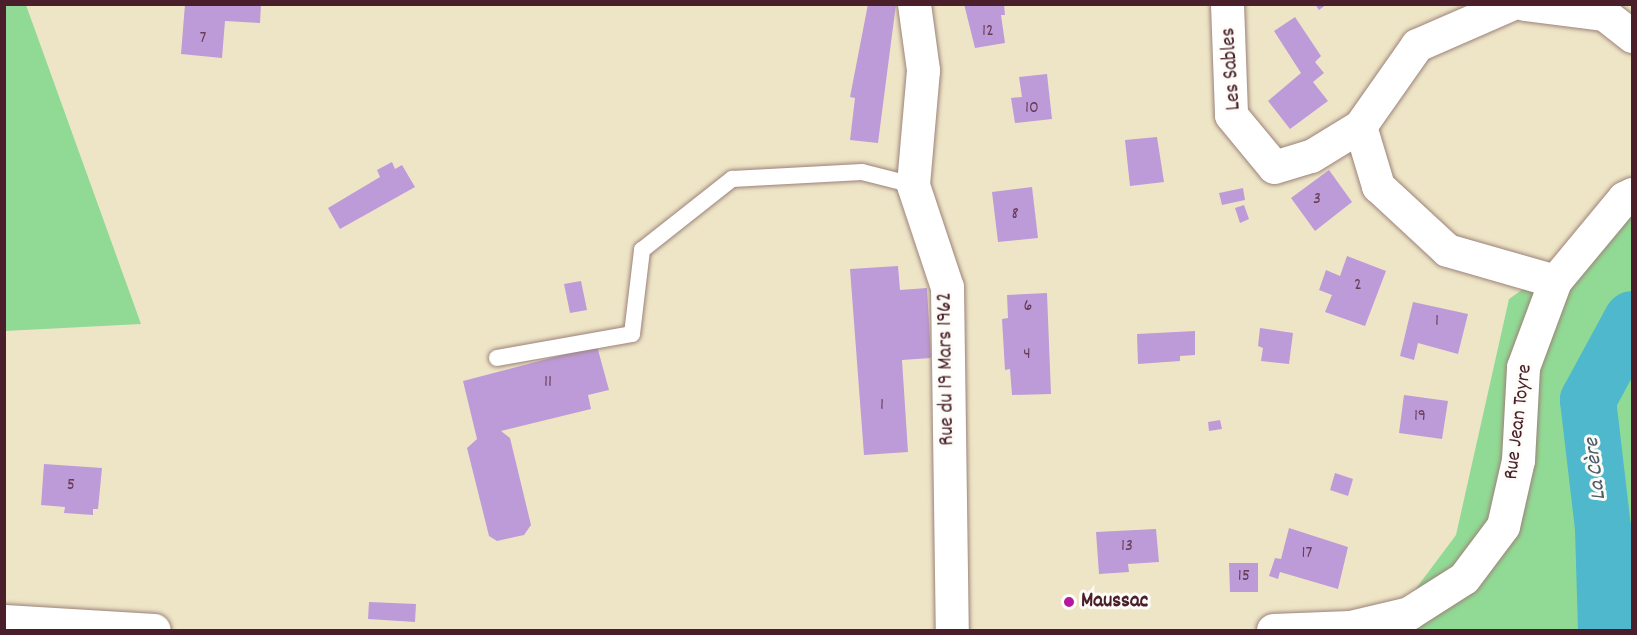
<!DOCTYPE html>
<html>
<head>
<meta charset="utf-8">
<style>
  body { margin:0 }
  #map { position:relative; width:1637px; height:635px; overflow:hidden; background:#eee5c7; font-family:Dekko,sans-serif }
  div>[style] { position:absolute }
  [style*='--x'] { left:calc(var(--x)*1px); top:calc(var(--y)*1px); width:calc(var(--w)*1px); rotate:calc(var(--a)*1deg) }
  .green>* { inset:0; background:#91da95 }
  .river>* { height:56px; margin:-28px; padding:0 28px; transform-origin:28px; border-radius:28px; background:#4fb8cc }
  .building>* { inset:0; background:#bd9bd8 }
  .roads { filter:drop-shadow(0 0 2px #9c8279) drop-shadow(0 0 2px #9c8279) }
  .service>* { height:16px; margin:-8px; padding:0 8px; transform-origin:8px; border-radius:8px; background:#fff }
  .minor>* { height:33px; margin:-16.5px; padding:0 16.5px; transform-origin:16.5px; border-radius:16.5px; background:#fff }
  .tertiary>* { height:33px; margin:-16.5px; padding:0 16.5px; transform-origin:16.5px; border-radius:16.5px; background:#fff }
  .dots>* { width:16px; height:16px; translate:-50% -50%; box-sizing:border-box; border:3px solid #fdfcf7; border-radius:50% }
  span { translate:-50% -50%; white-space:nowrap; text-align:center; line-height:1.15; -webkit-text-stroke:6px #fdfcf7; paint-order:stroke }
  .number-label { font-size:18px; color:#673e56 }
  .number-label span { -webkit-text-stroke-width:0 }
  .street-label { font-size:21px; color:#4a1f2b }
  .poi-label { font-size:21px; color:#4a1f2b; font-weight:700 }
  .left { translate:0 -50%; text-align:left }
  .water-label { font-size:22px; color:#4c5c6b; font-style:italic }
  .frame { position:absolute; inset:0; border:6px solid #4a1f2b; pointer-events:none }
</style>
</head>
<body>
<div id="map">
  <div class="green">
    <i style="clip-path:polygon(5px 4px,26px 5px,141px 324px,5px 331px)"></i>
    <i style="clip-path:polygon(1632px 213px,1632px 630px,1385px 630px,1456px 535px,1509px 299px)"></i>
  </div>
  <div class="river">
    <i style="--x:1606;--y:630;--w:102;--a:-91.7"></i>
    <i style="--x:1603;--y:528;--w:129;--a:-96.7"></i>
    <i style="--x:1588;--y:400;--w:92;--a:-61.5"></i>
  </div>
  <div class="building">
    <i style="clip-path:polygon(185px 4px,261px 4px,260px 23px,225px 21px,222px 58px,181px 54px)"></i>
    <i style="clip-path:polygon(868px 4px,896px 4px,878px 143px,850px 140px,855px 98px,850px 97px)"></i>
    <i style="clip-path:polygon(964px 4px,1004px 4px,1005px 15px,1001px 15px,1005px 43px,975px 48px)"></i>
    <i style="clip-path:polygon(1315px 4px,1327px 4px,1319px 10px)"></i>
    <i style="clip-path:polygon(1295px 17px,1321px 56px,1315px 62px,1324px 73px,1313px 82px,1328px 101px,1290px 129px,1268px 101px,1301px 73px,1274px 31px)"></i>
    <i style="clip-path:polygon(1047px 74px,1052px 119px,1015px 123px,1011px 98px,1022px 97px,1019px 77px)"></i>
    <i style="clip-path:polygon(1157px 137px,1164px 182px,1130px 186px,1125px 140px)"></i>
    <i style="clip-path:polygon(392px 162px,395px 169px,402px 165px,415px 187px,340px 229px,328px 208px,380px 177px,377px 170px)"></i>
    <i style="clip-path:polygon(1329px 170px,1352px 202px,1315px 231px,1291px 198px)"></i>
    <i style="clip-path:polygon(1032px 187px,1038px 238px,998px 242px,992px 192px)"></i>
    <i style="clip-path:polygon(1243px 188px,1245px 200px,1222px 205px,1219px 193px)"></i>
    <i style="clip-path:polygon(1244px 205px,1249px 219px,1240px 223px,1235px 208px)"></i>
    <i style="clip-path:polygon(1347px 256px,1386px 271px,1365px 326px,1325px 312px,1332px 295px,1319px 290px,1326px 270px,1340px 276px)"></i>
    <i style="clip-path:polygon(898px 266px,900px 290px,927px 288px,931px 358px,902px 360px,908px 452px,864px 455px,850px 269px)"></i>
    <i style="clip-path:polygon(581px 281px,587px 310px,570px 313px,564px 284px)"></i>
    <i style="clip-path:polygon(1047px 293px,1051px 394px,1012px 395px,1010px 369px,1005px 370px,1002px 319px,1008px 318px,1007px 295px)"></i>
    <i style="clip-path:polygon(1413px 302px,1468px 314px,1458px 354px,1418px 343px,1414px 360px,1400px 356px)"></i>
    <i style="clip-path:polygon(1260px 328px,1293px 333px,1289px 364px,1261px 361px,1263px 348px,1258px 346px)"></i>
    <i style="clip-path:polygon(1195px 331px,1195px 355px,1180px 356px,1180px 361px,1138px 364px,1137px 334px)"></i>
    <i style="clip-path:polygon(597px 346px,609px 390px,588px 395px,591px 409px,501px 431px,510px 438px,531px 525px,524px 535px,497px 541px,489px 536px,467px 448px,477px 439px,463px 381px)"></i>
    <i style="clip-path:polygon(1404px 395px,1448px 401px,1442px 439px,1399px 433px)"></i>
    <i style="clip-path:polygon(1220px 420px,1222px 429px,1209px 431px,1208px 422px)"></i>
    <i style="clip-path:polygon(44px 464px,102px 468px,98px 509px,93px 509px,93px 515px,64px 513px,65px 507px,41px 505px)"></i>
    <i style="clip-path:polygon(1335px 473px,1353px 479px,1348px 496px,1330px 490px)"></i>
    <i style="clip-path:polygon(1289px 528px,1348px 547px,1338px 589px,1280px 572px,1278px 579px,1269px 576px,1275px 558px,1281px 559px)"></i>
    <i style="clip-path:polygon(1156px 529px,1159px 562px,1128px 564px,1129px 572px,1099px 574px,1096px 532px)"></i>
    <i style="clip-path:polygon(1229px 563px,1258px 563px,1258px 592px,1230px 592px)"></i>
    <i style="clip-path:polygon(369px 602px,416px 604px,415px 622px,368px 619px)"></i>
  </div>
  <div class="roads">
    <div class="service">
      <i style="--x:497;--y:358;--w:137;--a:-10.1"></i>
      <i style="--x:632;--y:334;--w:85;--a:-83.2"></i>
      <i style="--x:642;--y:250;--w:115;--a:-38.3"></i>
      <i style="--x:732;--y:179;--w:130;--a:-3.1"></i>
      <i style="--x:862;--y:172;--w:53;--a:14.3"></i>
    </div>
    <div class="minor">
      <i style="--x:914;--y:4;--w:67;--a:82.2"></i>
      <i style="--x:923;--y:70;--w:115;--a:95"></i>
      <i style="--x:913;--y:185;--w:108;--a:71.6"></i>
      <i style="--x:947;--y:287;--w:343;--a:89.2"></i>
      <i style="--x:1227;--y:4;--w:111;--a:87.9"></i>
      <i style="--x:1231;--y:115;--w:67;--a:50.4"></i>
      <i style="--x:1274;--y:167;--w:39;--a:-17"></i>
      <i style="--x:1311;--y:156;--w:57;--a:-31.5"></i>
      <i style="--x:1511;--y:4;--w:103;--a:156.4"></i>
      <i style="--x:1417;--y:45;--w:99;--a:125.1"></i>
      <i style="--x:1360;--y:126;--w:63;--a:73.3"></i>
      <i style="--x:1378;--y:186;--w:94;--a:42.8"></i>
      <i style="--x:1447;--y:250;--w:112;--a:16"></i>
      <i style="--x:1524;--y:4;--w:81;--a:7.1"></i>
      <i style="--x:1604;--y:14;--w:36;--a:38"></i>
    </div>
    <div class="tertiary">
      <i style="--x:4;--y:621;--w:150;--a:3.4"></i>
      <i style="--x:1273;--y:630;--w:77;--a:-2.2"></i>
      <i style="--x:1350;--y:627;--w:61;--a:-13.3"></i>
      <i style="--x:1409;--y:613;--w:65;--a:-32.5"></i>
      <i style="--x:1464;--y:578;--w:65;--a:-53.1"></i>
      <i style="--x:1503;--y:526;--w:68;--a:-77.2"></i>
      <i style="--x:1518;--y:460;--w:93;--a:-86.9"></i>
      <i style="--x:1523;--y:367;--w:92;--a:-69.6"></i>
      <i style="--x:1555;--y:281;--w:108;--a:-50.3"></i>
      <i style="--x:1624;--y:198;--w:9;--a:-27"></i>
    </div>
  </div>
  <div class="dots">
    <i style="left:1069px;top:602px;background:#b5179e"></i>
  </div>
  <div class="number-label">
    <span style="left:988px;top:32px">12</span>
    <span style="left:203px;top:39px">7</span>
    <span style="left:1032px;top:109px">10</span>
    <span style="left:1317px;top:200px">3</span>
    <span style="left:1015px;top:215px">8</span>
    <span style="left:1358px;top:286px">2</span>
    <span style="left:1028px;top:307px">6</span>
    <span style="left:1437px;top:322px">1</span>
    <span style="left:1027px;top:355px">4</span>
    <span style="left:548px;top:383px">11</span>
    <span style="left:882px;top:406px">1</span>
    <span style="left:1420px;top:417px">19</span>
    <span style="left:71px;top:486px">5</span>
    <span style="left:1127px;top:547px">13</span>
    <span style="left:1307px;top:554px">17</span>
    <span style="left:1244px;top:577px">15</span>
  </div>
  <div class="street-label">
    <span style="left:1232px;top:69px;rotate:-94deg">Les Sables</span>
    <span style="left:947px;top:369px;rotate:-91deg">Rue du 19 Mars 1962</span>
    <span style="left:1519px;top:422px;rotate:-83deg">Rue Jean Toyre</span>
  </div>
  <div class="poi-label">
    <span class="left" style="left:1081px;top:602px">Maussac</span>
  </div>
  <div class="water-label">
    <span style="left:1596px;top:469px;rotate:-97deg">La Cère</span>
  </div>
  <div class="frame"></div>
</div>
</body>
</html>
